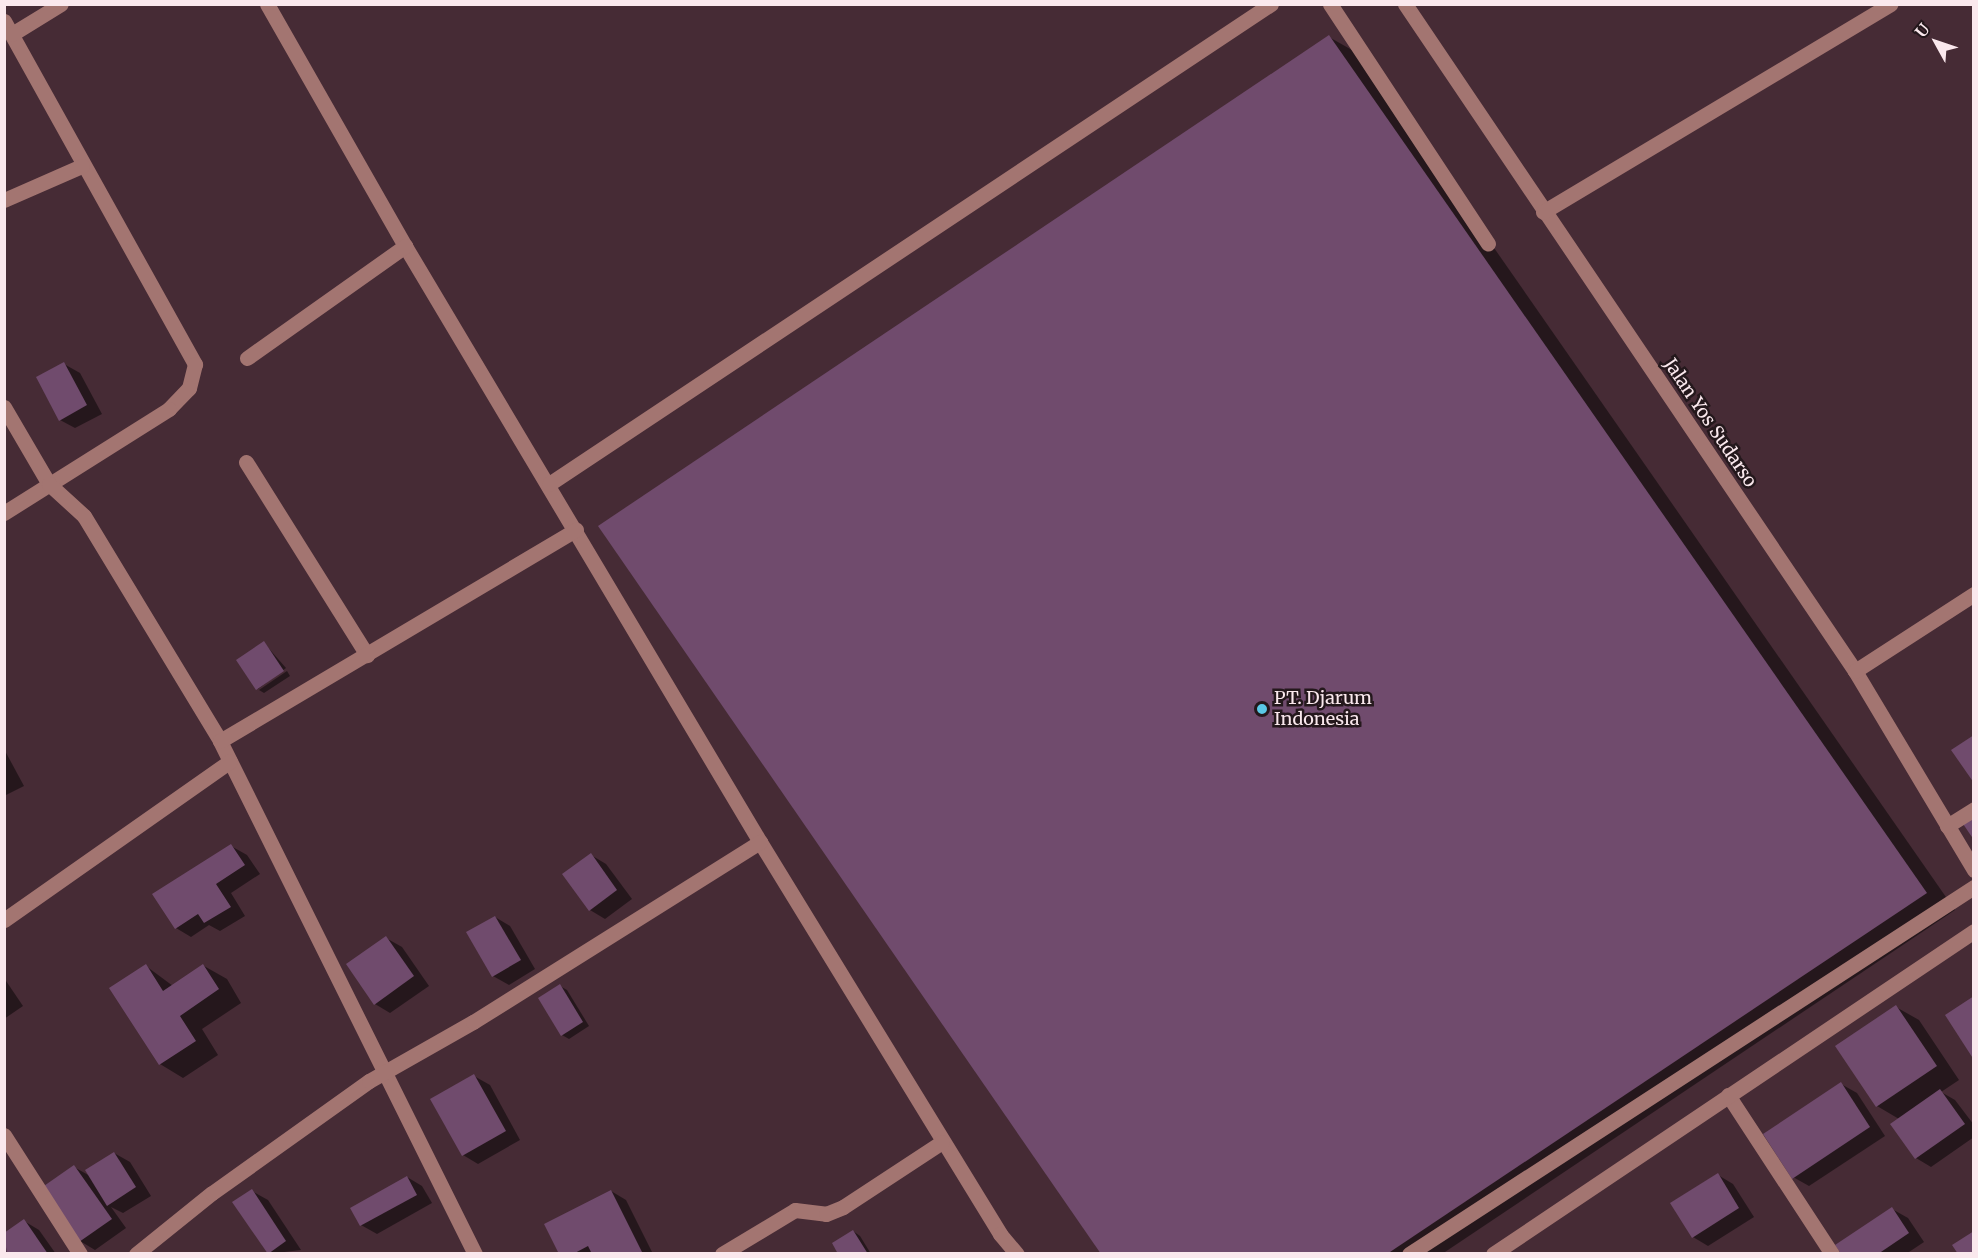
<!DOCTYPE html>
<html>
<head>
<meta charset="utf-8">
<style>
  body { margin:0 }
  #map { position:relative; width:1978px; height:1258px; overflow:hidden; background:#462b35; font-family:Merriweather,serif }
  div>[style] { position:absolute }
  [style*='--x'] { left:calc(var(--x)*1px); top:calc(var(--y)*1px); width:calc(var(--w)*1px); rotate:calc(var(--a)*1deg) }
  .shadow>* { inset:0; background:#0007 }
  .building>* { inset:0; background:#704b6d }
  .minor>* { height:15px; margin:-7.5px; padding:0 7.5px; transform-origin:7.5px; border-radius:7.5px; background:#a37571 }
  .dots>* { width:16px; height:16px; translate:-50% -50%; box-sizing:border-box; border:3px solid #24181c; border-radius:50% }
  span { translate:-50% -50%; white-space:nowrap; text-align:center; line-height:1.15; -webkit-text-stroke:5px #24181c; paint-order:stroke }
  .street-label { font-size:18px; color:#fae8ed }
  .poi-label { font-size:18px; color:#fae8ed }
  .left { translate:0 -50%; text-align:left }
  .frame { position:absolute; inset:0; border:6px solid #fae8ed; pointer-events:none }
  .north { position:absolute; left:1906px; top:12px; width:60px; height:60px; -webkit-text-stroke:4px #24181c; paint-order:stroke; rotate:310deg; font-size:16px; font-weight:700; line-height:24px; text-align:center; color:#fae8ed }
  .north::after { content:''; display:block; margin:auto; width:21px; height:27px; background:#fae8ed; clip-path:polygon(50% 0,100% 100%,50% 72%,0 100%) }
</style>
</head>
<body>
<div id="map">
  <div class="shadow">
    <i style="clip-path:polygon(1329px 37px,1359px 54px,1955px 910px,1442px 1254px,1103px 1254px)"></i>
    <i style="clip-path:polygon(64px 364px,80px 373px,102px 414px,75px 428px,60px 420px)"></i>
    <i style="clip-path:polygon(264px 643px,286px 668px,258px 689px,257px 689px)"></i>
    <i style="clip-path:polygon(287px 671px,290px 676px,264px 693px,259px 690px)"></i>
    <i style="clip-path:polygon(4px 749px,24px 786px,4px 796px)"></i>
    <i style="clip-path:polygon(231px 846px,247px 855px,260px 874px,231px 893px,245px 916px,220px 931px,209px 925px,191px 937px,176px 928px)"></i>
    <i style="clip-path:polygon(591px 855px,606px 864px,632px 899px,605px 919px,590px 910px)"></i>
    <i style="clip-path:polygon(495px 917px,510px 926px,535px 969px,509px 985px,493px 976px)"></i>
    <i style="clip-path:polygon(386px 938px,402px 947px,429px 986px,390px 1013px,375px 1004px)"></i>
    <i style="clip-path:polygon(146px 966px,173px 986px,204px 966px,227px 979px,241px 1003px,202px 1029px,218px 1055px,183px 1078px,160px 1064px)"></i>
    <i style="clip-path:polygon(4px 978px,23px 1006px,4px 1019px)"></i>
    <i style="clip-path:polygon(560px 986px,567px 990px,589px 1026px,569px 1039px,562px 1035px)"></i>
    <i style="clip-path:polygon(1896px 1007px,1919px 1020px,1959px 1080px,1941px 1092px,1955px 1100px,1974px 1125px,1974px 1137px,1931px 1167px,1916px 1158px,1899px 1119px,1877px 1106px)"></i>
    <i style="clip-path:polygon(474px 1076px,490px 1085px,520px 1140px,478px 1164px,463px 1155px)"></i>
    <i style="clip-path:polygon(1841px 1084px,1857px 1093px,1885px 1136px,1809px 1186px,1793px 1177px)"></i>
    <i style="clip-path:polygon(114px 1153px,130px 1162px,151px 1196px,123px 1213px,111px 1207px,126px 1228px,95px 1250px,80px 1241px,74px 1167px,90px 1176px)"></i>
    <i style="clip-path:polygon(1718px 1175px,1733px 1184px,1754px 1217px,1708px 1246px,1693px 1237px)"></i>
    <i style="clip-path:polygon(407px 1177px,422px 1186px,432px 1203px,377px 1234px,361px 1225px,352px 1208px)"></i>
    <i style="clip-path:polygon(252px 1191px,268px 1200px,301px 1250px,268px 1254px)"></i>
    <i style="clip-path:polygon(611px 1191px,626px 1200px,653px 1254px,561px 1254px)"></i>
    <i style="clip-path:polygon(1892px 1209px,1908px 1218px,1924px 1242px,1906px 1254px,1843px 1254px)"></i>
    <i style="clip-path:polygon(24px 1221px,39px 1230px,56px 1254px,9px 1254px,4px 1235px)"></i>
    <i style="clip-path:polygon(853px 1231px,860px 1236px,871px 1254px,840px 1254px)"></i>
  </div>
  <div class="building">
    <i style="clip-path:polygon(1329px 35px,1927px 893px,1387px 1254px,1101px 1254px,598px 526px)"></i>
    <i style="clip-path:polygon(64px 362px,87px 405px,59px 421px,36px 377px)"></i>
    <i style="clip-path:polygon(264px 641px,284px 671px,256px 690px,236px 660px)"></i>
    <i style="clip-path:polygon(1974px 735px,1974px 783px,1951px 750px)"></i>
    <i style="clip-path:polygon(1974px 813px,1974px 840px,1961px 821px)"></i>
    <i style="clip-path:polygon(231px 844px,245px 865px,216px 884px,231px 907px,204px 923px,198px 914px,175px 929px,152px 894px)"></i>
    <i style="clip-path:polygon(591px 853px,617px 890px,589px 911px,562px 874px)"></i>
    <i style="clip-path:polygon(495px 916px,521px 960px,492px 977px,466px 932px)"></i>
    <i style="clip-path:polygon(386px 936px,414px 976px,374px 1005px,346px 964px)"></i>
    <i style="clip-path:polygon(146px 964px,163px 991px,203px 964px,219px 989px,180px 1016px,196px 1041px,159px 1065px,109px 988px)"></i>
    <i style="clip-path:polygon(560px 984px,583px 1022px,561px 1036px,538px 998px)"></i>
    <i style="clip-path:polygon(1974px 996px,1974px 1060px,1945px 1015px)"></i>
    <i style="clip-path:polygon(1896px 1005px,1937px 1066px,1876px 1107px,1835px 1046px)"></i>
    <i style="clip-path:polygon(474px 1074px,506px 1131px,462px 1156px,430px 1099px)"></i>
    <i style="clip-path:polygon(1841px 1082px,1870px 1127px,1792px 1179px,1763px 1134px)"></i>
    <i style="clip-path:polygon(1940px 1089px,1965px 1124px,1915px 1159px,1890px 1124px)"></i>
    <i style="clip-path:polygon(114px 1152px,136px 1187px,107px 1206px,85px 1170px)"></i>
    <i style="clip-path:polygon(74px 1165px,112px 1219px,79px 1242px,41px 1188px)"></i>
    <i style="clip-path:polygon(1718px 1173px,1739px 1208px,1692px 1238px,1670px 1203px)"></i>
    <i style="clip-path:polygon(407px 1176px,417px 1195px,360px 1226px,350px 1208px)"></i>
    <i style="clip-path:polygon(252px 1189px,286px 1241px,268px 1254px,232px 1202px)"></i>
    <i style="clip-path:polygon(611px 1190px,643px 1254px,592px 1254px,588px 1246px,573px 1254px,559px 1254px,544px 1224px)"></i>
    <i style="clip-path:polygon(1892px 1207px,1909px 1233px,1878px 1254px,1841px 1254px,1835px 1245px)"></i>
    <i style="clip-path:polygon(24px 1219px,48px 1254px,7px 1254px,4px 1233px)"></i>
    <i style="clip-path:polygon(853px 1230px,868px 1254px,838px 1254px,832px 1243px)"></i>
    <i style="clip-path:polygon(1974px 1231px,1974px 1254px,1958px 1254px,1952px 1245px)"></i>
  </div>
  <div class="minor">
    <i style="--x:267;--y:4;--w:279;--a:60.3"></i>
    <i style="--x:405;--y:246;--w:694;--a:59.22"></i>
    <i style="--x:760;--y:842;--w:460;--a:58.5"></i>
    <i style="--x:1000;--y:1234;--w:26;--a:50"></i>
    <i style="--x:1330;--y:4;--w:287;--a:56.6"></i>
    <i style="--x:1405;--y:4;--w:805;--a:55.99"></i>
    <i style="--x:1855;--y:671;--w:232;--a:59.1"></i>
    <i style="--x:4;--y:21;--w:393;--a:60.9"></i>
    <i style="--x:195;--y:364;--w:25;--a:104"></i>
    <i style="--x:189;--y:388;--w:29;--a:134"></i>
    <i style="--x:169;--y:409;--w:195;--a:147.8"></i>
    <i style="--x:12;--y:34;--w:57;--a:-31.5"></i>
    <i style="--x:4;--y:200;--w:85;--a:-23.6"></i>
    <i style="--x:1543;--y:212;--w:405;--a:-30.9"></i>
    <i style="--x:247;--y:358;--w:194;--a:-35.3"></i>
    <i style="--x:4;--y:407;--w:89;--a:59.7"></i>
    <i style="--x:49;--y:484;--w:47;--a:42.4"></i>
    <i style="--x:84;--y:516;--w:263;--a:58.8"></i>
    <i style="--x:220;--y:741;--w:573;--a:63.57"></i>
    <i style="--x:246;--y:462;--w:228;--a:57.9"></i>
    <i style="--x:549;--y:484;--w:867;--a:-33.62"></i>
    <i style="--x:1855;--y:671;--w:142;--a:-32.9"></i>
    <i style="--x:220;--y:741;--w:414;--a:-30.7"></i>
    <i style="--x:1947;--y:826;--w:32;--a:-32"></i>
    <i style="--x:4;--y:920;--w:276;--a:-35.1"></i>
    <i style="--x:1728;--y:1095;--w:190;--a:56.8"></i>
    <i style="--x:4;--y:1135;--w:141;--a:57.4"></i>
    <i style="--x:136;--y:1254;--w:97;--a:-38.8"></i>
    <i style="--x:212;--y:1193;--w:193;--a:-35.5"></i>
    <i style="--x:369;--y:1081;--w:120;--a:-29.6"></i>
    <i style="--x:473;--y:1022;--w:339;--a:-32.1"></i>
    <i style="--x:722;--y:1254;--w:85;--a:-31.1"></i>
    <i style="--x:795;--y:1210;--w:31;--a:7"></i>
    <i style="--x:826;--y:1214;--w:18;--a:-22"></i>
    <i style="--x:843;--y:1207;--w:118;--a:-33.3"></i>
    <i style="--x:1409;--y:1254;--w:674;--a:-33.01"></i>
    <i style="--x:1493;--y:1254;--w:579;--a:-33.88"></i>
  </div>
  <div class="dots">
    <i style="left:1262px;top:709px;background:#5ac8e6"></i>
  </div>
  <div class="street-label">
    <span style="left:1710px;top:423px;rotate:56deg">Jalan Yos Sudarso</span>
  </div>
  <div class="poi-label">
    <span class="left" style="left:1274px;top:709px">PT. Djarum<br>Indonesia</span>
  </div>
  <div class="frame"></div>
  <div class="north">U</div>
</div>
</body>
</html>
